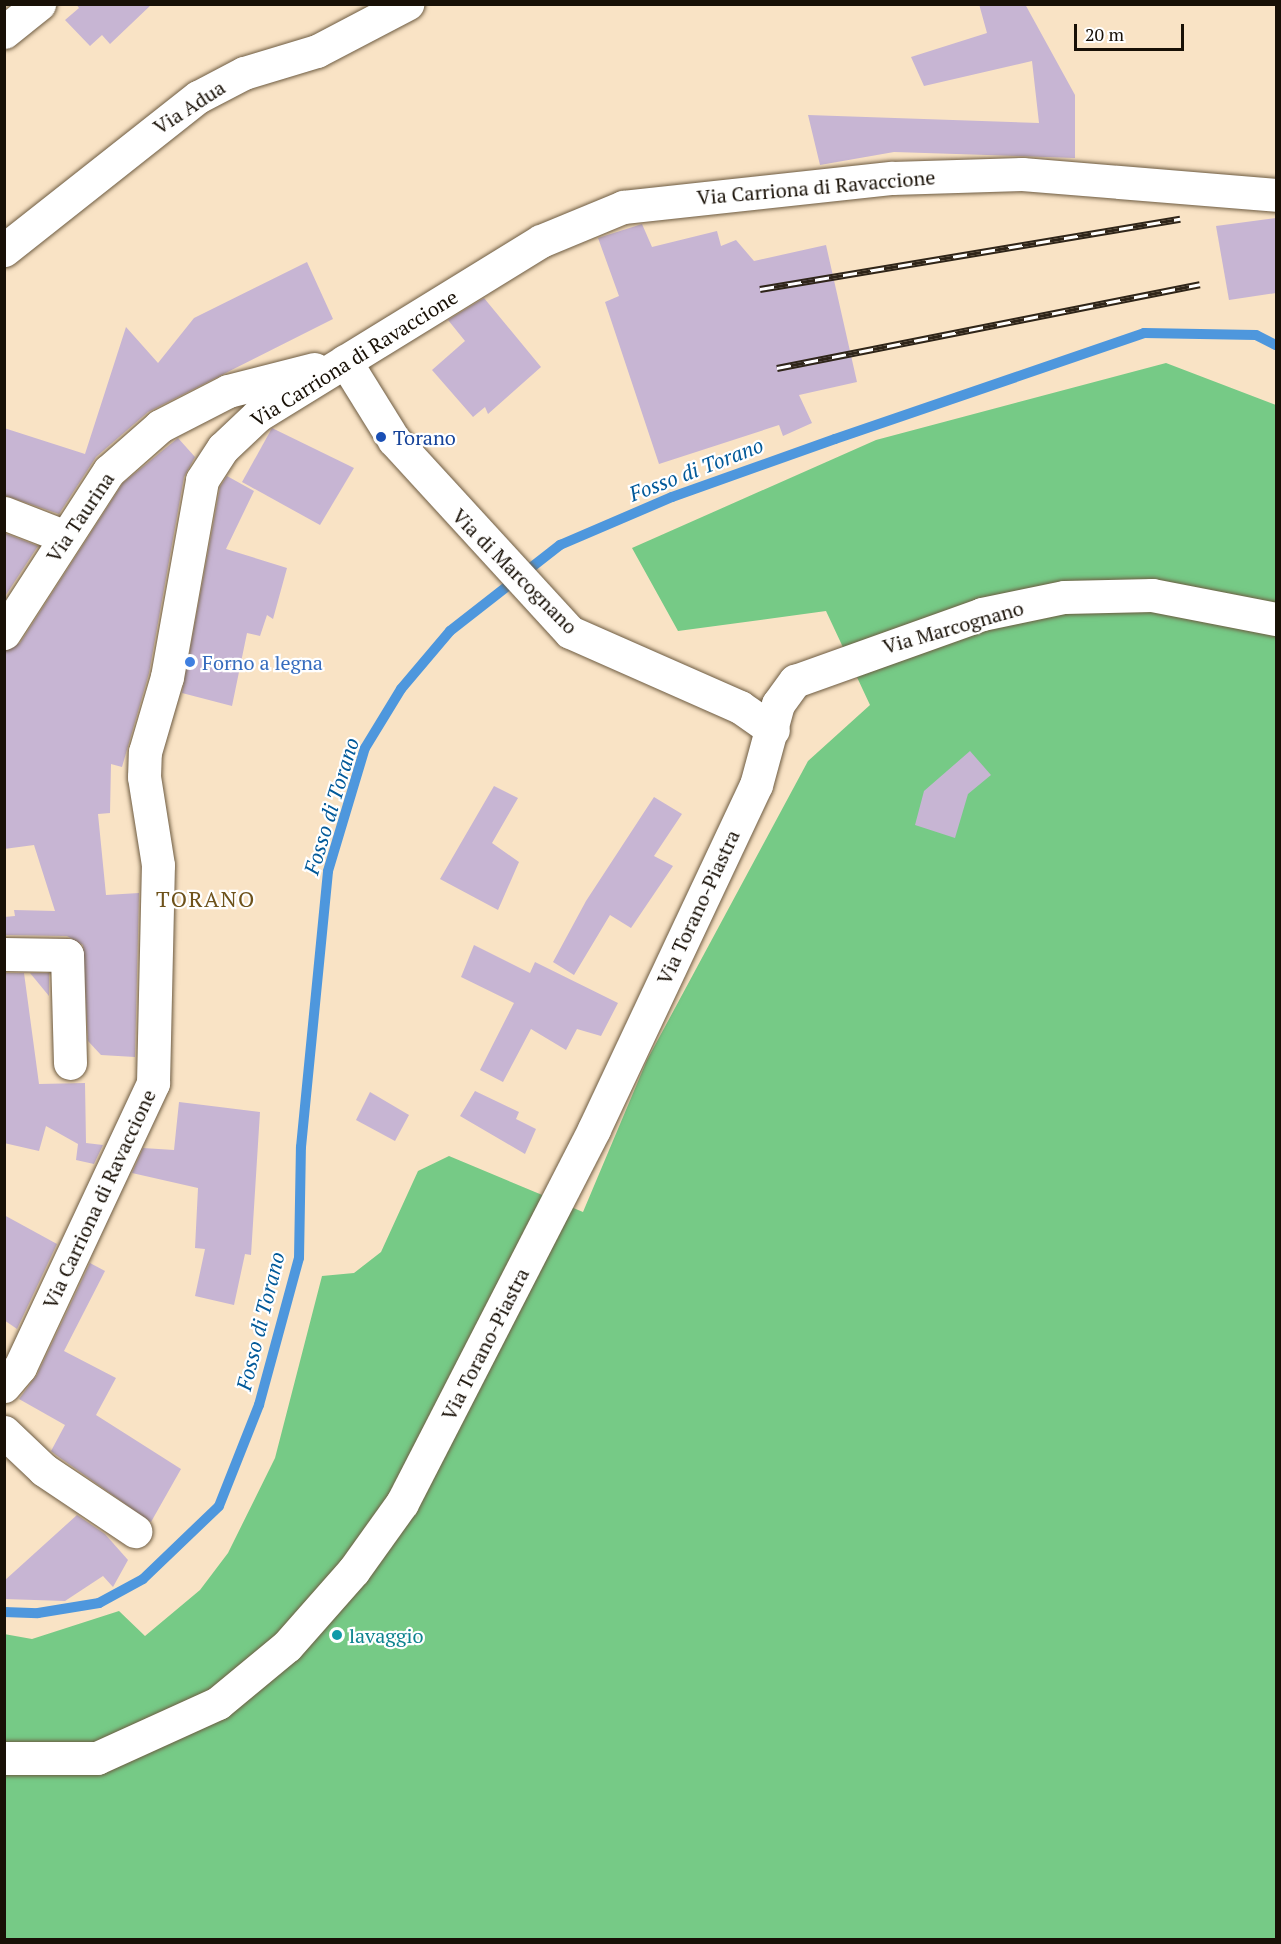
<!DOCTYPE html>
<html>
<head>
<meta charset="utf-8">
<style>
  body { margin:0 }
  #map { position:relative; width:1281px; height:1944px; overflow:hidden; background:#f9e3c5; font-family:"PT Serif",serif }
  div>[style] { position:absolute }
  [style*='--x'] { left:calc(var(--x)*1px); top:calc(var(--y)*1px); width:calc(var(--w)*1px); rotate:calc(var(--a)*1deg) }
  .forest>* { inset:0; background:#76ca86 }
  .stream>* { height:10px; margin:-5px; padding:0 5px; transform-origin:5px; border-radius:5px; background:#4e97dd }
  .building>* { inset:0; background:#c7b5d3 }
  .roads { filter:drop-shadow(0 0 2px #6d5b41) drop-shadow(0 0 2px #6d5b41) }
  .street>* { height:33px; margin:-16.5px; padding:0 16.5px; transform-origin:16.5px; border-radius:16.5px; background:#fff }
  .rail>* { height:7px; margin-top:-3.5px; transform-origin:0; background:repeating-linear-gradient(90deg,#fff 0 14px,#2f2519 0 28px); box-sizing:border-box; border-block:2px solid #2f2519 }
  .dots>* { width:16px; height:16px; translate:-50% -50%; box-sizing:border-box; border:3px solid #fff; border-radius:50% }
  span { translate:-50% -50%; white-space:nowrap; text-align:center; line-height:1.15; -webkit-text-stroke:4.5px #fff; paint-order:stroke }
  .street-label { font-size:20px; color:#181006 }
  .transit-label { font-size:20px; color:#164399 }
  .left { translate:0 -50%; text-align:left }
  .shop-label { font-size:20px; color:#366cbe }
  .culture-label { font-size:20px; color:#0d838f }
  .water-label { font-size:21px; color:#015999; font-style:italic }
  .quarter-label { font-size:22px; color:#6e521b; letter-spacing:1.5px }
  .frame { position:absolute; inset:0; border:6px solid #181006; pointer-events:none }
  .scale { position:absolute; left:1074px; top:24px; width:110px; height:27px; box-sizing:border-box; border:3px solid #181006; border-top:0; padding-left:8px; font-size:18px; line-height:21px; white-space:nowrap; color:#181006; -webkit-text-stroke:4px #fff; paint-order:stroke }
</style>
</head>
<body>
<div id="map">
  <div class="forest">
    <i style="clip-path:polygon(1166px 363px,1276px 405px,1276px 1939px,5px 1939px,4px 1634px,32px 1639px,119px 1611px,145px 1636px,200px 1590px,228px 1553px,275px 1458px,322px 1276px,354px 1273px,381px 1252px,418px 1171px,449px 1156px,583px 1212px,647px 1060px,808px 761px,870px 705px,826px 611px,678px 631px,632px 548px,876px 440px)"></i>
  </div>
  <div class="stream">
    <i style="--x:4;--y:1612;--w:34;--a:2"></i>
    <i style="--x:38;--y:1613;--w:62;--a:-9.3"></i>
    <i style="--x:99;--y:1603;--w:50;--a:-28.6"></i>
    <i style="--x:143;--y:1579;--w:105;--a:-43.8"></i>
    <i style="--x:219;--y:1506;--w:109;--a:-68.4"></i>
    <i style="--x:259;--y:1405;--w:152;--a:-74.8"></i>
    <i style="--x:299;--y:1258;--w:111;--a:-89"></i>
    <i style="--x:301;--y:1147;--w:277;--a:-84.4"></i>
    <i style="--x:328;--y:871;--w:128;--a:-73.3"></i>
    <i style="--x:365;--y:748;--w:69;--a:-58.6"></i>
    <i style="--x:401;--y:689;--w:76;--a:-49.8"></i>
    <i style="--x:450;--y:631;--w:140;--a:-38"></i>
    <i style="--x:560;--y:545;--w:122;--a:-23.2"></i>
    <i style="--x:672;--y:497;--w:173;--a:-19.6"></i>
    <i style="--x:835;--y:439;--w:327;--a:-18.9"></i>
    <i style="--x:1144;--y:333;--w:112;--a:1"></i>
    <i style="--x:1256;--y:335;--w:22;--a:27"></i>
  </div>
  <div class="building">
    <i style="clip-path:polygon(76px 4px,152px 4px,110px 44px,102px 35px,90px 46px,65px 20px,79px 8px)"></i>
    <i style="clip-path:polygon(979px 4px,1025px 4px,1075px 95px,1075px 158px,894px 152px,820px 165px,808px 115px,1039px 123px,1032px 61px,924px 86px,911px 57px,987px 33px)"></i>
    <i style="clip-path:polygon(1276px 218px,1276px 293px,1229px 300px,1216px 226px)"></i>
    <i style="clip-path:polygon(642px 224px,652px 247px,717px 231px,721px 246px,736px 240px,754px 261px,826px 245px,857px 382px,799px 395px,812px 423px,783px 436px,779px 425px,659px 464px,605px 302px,619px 296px,598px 238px)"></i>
    <i style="clip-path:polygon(307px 262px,333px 319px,148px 412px,96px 457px,59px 514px,4px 495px,4px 428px,85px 454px,126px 327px,158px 363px,194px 318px)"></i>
    <i style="clip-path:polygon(484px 298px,541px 367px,488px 414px,485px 407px,473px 417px,432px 370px,465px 341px,448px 320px)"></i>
    <i style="clip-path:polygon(272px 428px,354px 468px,320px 525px,242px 482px)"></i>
    <i style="clip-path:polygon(178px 438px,195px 457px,184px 477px,149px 673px,122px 767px,111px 764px,110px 813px,98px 814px,106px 895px,139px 893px,135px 1057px,101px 1055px,88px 1041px,83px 945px,67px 936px,4px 935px,4px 917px,15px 916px,14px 910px,55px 911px,34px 845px,4px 849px,4px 651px,20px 643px,123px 483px)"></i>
    <i style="clip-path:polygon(227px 476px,254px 491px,226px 549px,287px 568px,273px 619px,267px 615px,260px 636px,247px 633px,232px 706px,182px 693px,220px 487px)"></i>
    <i style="clip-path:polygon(4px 533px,38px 546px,4px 598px)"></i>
    <i style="clip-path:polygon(970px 751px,991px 775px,968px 794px,955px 838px,915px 825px,924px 791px)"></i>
    <i style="clip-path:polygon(494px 786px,518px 798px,492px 843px,519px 862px,498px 910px,440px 879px)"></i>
    <i style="clip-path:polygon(654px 797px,682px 814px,654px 856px,673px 866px,631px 928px,610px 915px,574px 975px,553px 962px,586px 901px)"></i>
    <i style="clip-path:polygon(474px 945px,530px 973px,535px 962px,618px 1003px,601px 1036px,577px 1029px,566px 1050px,531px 1029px,503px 1082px,480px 1070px,514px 1003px,461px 977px)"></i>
    <i style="clip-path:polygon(4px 973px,24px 973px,39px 1084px,85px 1083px,86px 1143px,103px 1145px,94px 1164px,76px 1160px,78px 1144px,46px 1126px,39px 1151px,4px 1143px)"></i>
    <i style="clip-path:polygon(30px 973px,49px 973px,49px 996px)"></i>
    <i style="clip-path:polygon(475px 1091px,519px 1112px,516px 1119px,536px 1129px,525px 1154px,460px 1116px)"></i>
    <i style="clip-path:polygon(370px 1092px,409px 1115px,395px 1141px,356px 1120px)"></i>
    <i style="clip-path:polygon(179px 1102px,260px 1112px,251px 1255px,245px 1254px,234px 1305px,195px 1296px,205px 1249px,195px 1248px,198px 1188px,132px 1173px,143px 1148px,174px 1150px)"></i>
    <i style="clip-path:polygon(4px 1215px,57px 1244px,17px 1329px,4px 1320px)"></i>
    <i style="clip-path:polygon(90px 1263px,105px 1271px,64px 1351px,116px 1378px,96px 1415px,181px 1469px,151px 1522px,56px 1455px,51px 1451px,65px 1425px,19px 1399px,37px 1375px)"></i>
    <i style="clip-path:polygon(77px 1515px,105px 1534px,128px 1560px,113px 1587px,103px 1576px,65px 1601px,4px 1599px,4px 1581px)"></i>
  </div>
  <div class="roads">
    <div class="street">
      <i style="--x:4;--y:32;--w:45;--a:-38.7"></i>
      <i style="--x:4;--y:250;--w:247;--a:-38.3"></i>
      <i style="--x:198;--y:97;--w:52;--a:-27.6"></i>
      <i style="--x:244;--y:73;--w:76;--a:-16.8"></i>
      <i style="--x:317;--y:51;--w:102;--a:-27.6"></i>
      <i style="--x:345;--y:361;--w:93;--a:58.2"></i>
      <i style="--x:394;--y:440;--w:260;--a:47.5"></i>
      <i style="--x:570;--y:632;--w:186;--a:23.8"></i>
      <i style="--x:740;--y:707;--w:40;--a:34.9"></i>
      <i style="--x:4;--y:513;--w:66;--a:21.2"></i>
      <i style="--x:4;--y:633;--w:193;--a:-57.1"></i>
      <i style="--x:109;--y:471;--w:68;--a:-41.4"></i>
      <i style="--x:160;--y:426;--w:76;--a:-27.2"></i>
      <i style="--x:228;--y:391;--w:89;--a:-14.3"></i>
      <i style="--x:4;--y:954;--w:63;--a:0.9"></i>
      <i style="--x:67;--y:955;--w:108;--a:88.4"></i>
      <i style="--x:4;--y:1386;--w:25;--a:-50"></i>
      <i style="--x:20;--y:1367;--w:314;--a:-64.9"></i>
      <i style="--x:153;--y:1083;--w:218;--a:-88.7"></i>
      <i style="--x:158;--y:865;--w:89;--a:-99"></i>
      <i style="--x:144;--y:777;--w:25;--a:-88"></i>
      <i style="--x:145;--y:752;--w:78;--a:-73.7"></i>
      <i style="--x:167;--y:677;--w:200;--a:-79.9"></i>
      <i style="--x:202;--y:480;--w:38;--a:-57"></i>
      <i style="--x:223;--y:448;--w:48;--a:-43.3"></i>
      <i style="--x:258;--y:415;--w:332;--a:-31.6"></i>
      <i style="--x:541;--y:241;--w:89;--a:-22.5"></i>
      <i style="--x:623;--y:207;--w:271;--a:-6.2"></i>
      <i style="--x:892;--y:178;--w:130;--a:-1.8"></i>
      <i style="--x:1022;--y:174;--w:255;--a:4.7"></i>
      <i style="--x:4;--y:1432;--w:55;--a:43.5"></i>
      <i style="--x:44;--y:1470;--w:110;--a:33.8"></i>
      <i style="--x:4;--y:1758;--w:93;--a:0"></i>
      <i style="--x:97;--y:1758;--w:133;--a:-24.4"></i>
      <i style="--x:218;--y:1703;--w:89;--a:-39.6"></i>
      <i style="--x:287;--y:1646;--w:101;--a:-48.6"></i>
      <i style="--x:354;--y:1570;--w:82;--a:-54.4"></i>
      <i style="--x:402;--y:1503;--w:420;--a:-62.8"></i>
      <i style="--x:594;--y:1129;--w:380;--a:-64.8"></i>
      <i style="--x:756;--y:785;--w:84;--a:-74.8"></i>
      <i style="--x:778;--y:704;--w:29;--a:-54"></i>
      <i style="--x:795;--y:681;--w:199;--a:-19.7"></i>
      <i style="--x:982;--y:614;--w:84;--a:-11.7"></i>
      <i style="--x:1064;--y:597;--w:88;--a:-1.3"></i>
      <i style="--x:1152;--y:595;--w:126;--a:11"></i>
    </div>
  </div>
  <div class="rail">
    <i style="--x:760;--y:289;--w:426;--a:-9.5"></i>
    <i style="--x:777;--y:368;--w:431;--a:-11.2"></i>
  </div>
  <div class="dots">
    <i style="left:381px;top:437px;background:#1a4fb4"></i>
    <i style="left:190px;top:662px;background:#3f7fe0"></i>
    <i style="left:337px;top:1635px;background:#0f9aa8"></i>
  </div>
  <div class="street-label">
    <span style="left:189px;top:107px;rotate:-33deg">Via Adua</span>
    <span style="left:816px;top:187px;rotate:-5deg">Via Carriona di Ravaccione</span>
    <span style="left:354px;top:358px;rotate:-32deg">Via Carriona di Ravaccione</span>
    <span style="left:80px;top:517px;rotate:-56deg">Via Taurina</span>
    <span style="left:515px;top:571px;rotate:45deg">Via di Marcognano</span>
    <span style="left:953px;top:627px;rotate:-16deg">Via Marcognano</span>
    <span style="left:698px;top:907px;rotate:-65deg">Via Torano-Piastra</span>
    <span style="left:99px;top:1199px;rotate:-65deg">Via Carriona di Ravaccione</span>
    <span style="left:485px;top:1344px;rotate:-63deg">Via Torano-Piastra</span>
  </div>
  <div class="transit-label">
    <span class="left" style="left:393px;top:437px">Torano</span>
  </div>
  <div class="shop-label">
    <span class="left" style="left:202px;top:662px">Forno a legna</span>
  </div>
  <div class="culture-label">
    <span class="left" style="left:349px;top:1635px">lavaggio</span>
  </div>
  <div class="water-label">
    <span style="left:696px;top:469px;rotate:-21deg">Fosso di Torano</span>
    <span style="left:331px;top:806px;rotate:-73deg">Fosso di Torano</span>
    <span style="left:260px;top:1321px;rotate:-76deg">Fosso di Torano</span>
  </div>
  <div class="quarter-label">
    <span style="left:206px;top:899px">TORANO</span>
  </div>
  <div class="frame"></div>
  <div class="scale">20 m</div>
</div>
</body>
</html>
